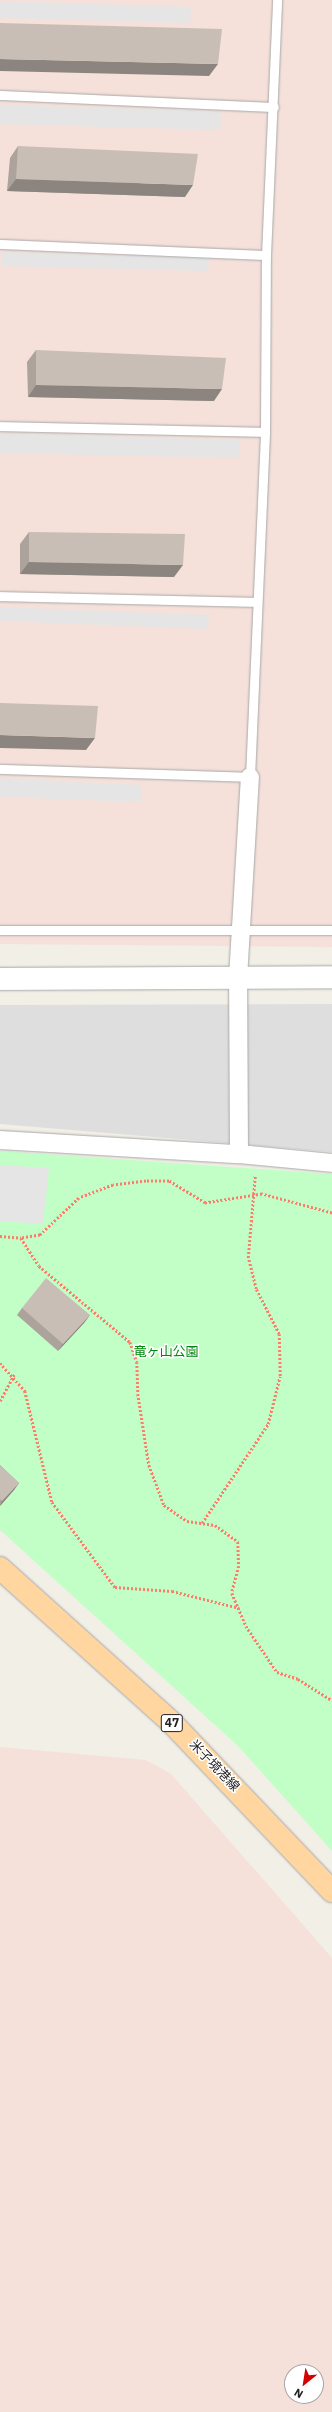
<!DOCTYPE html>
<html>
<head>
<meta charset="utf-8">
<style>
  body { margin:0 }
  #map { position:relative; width:332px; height:2412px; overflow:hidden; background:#f2efe7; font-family:"IBM Plex Sans","Noto Sans JP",sans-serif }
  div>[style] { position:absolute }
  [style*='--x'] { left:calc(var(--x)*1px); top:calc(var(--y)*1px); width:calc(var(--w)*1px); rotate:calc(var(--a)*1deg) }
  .residential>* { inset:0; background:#dfdede }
  .military>* { inset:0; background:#f5e1da }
  .park>* { inset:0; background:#c2ffc7 }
  .parking>* { inset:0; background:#e5e5e5 }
  .path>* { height:2.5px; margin-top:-1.25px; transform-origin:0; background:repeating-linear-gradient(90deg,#ff7b6c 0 2px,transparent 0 4px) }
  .roads { filter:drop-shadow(0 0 1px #a8a8a8) drop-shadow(0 0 1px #a8a8a8) }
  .service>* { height:9px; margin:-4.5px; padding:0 4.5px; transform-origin:4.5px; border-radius:4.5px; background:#fff }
  .minor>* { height:18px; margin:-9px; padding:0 9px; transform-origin:9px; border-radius:9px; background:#fff }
  .tertiary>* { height:22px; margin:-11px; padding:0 11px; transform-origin:11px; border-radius:11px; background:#fff }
  .primary>* { height:22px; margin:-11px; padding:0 11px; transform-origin:11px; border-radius:11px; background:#ffd6a0 }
  .wall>* { inset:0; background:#aca39d }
  .shaded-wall>* { inset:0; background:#8c857f }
  .building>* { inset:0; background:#c8beb6 }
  span { translate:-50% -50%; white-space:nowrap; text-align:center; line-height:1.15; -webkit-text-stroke:3px #fff; paint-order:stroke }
  .shield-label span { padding:1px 3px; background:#fff; border:1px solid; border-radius:3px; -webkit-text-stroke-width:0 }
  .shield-label { font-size:12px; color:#212121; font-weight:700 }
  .park-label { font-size:13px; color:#02880d }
  .street-label { font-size:13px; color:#212121 }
  .north { position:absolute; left:284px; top:2364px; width:40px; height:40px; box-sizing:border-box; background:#fff; border:1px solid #a6a6a6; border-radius:50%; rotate:210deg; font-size:11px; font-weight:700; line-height:16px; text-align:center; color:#212121 }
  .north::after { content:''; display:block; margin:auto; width:14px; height:18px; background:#d30100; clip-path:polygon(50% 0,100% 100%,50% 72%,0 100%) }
</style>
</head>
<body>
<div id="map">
  <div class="residential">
    <i style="clip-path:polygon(332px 1004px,332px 1152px,0 1124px,0 1005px)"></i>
  </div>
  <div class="military">
    <i style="clip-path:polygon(0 0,332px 0,332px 947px,0 944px)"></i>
    <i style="clip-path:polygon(evenodd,0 1747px,146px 1760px,171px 1774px,332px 1958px,332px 2412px,0 2412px,0 1747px,292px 2372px,316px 2372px,316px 2396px,292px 2396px,292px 2372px)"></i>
  </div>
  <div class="park">
    <i style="clip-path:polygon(0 1151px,332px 1174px,332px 1851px,238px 1746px,0 1530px)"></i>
  </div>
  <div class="parking">
    <i style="clip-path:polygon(0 1px,191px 7px,190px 23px,0 18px)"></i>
    <i style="clip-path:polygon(0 105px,221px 111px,220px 130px,0 124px)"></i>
    <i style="clip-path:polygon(2px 252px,209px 258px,208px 271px,2px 266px)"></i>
    <i style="clip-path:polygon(0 433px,239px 440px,239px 458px,0 453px)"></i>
    <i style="clip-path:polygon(0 607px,209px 615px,208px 629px,0 621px)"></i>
    <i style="clip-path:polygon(0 778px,141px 785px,142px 802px,0 797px)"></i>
    <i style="clip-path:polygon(0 1165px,49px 1168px,43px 1224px,0 1221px)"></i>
  </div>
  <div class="path">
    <i style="--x:332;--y:1213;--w:73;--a:-164.8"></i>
    <i style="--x:262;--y:1194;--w:58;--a:171"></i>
    <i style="--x:205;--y:1203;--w:42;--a:-148.6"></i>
    <i style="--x:169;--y:1181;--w:23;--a:180"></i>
    <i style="--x:146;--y:1181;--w:33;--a:173"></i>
    <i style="--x:113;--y:1185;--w:36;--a:159"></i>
    <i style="--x:79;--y:1198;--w:54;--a:136.5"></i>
    <i style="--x:40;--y:1235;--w:19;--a:171"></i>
    <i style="--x:21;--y:1238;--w:33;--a:57"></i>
    <i style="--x:39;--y:1266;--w:119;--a:39.9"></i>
    <i style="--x:130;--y:1342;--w:21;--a:71"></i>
    <i style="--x:137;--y:1362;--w:32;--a:88"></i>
    <i style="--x:138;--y:1394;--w:72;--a:81.2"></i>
    <i style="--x:149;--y:1465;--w:43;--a:69.4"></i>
    <i style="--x:164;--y:1505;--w:28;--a:35"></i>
    <i style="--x:187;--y:1521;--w:28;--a:8"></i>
    <i style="--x:215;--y:1525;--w:29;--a:36"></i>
    <i style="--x:238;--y:1542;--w:24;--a:88"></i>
    <i style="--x:239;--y:1566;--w:28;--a:105"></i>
    <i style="--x:232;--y:1593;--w:36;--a:67"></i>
    <i style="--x:246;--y:1626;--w:55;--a:56"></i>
    <i style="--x:277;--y:1672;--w:22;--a:18"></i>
    <i style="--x:298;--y:1679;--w:40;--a:32"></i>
    <i style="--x:0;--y:1236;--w:21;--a:5"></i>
    <i style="--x:0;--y:1363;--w:38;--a:48"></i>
    <i style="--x:25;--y:1391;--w:114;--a:76.3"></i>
    <i style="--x:52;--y:1502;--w:106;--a:53.5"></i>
    <i style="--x:115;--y:1587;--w:57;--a:4"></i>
    <i style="--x:172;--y:1591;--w:69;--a:14.2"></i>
    <i style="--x:0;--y:1401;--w:30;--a:-62"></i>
    <i style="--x:202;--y:1523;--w:119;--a:-56.3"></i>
    <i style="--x:268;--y:1424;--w:49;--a:-76"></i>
    <i style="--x:280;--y:1376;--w:42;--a:-91.4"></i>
    <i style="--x:279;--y:1334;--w:51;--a:-117.1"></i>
    <i style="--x:256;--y:1289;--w:32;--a:-104"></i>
    <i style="--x:248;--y:1258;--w:82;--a:-85.1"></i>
  </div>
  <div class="roads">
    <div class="service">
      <i style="--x:0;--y:95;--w:274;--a:2.5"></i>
      <i style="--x:0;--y:244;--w:266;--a:2.4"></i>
      <i style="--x:0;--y:426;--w:265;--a:1.3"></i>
      <i style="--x:0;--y:596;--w:256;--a:1.3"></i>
      <i style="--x:0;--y:769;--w:250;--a:1.8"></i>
      <i style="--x:250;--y:777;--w:345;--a:-87.5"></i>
      <i style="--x:265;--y:432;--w:177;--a:-89.7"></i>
      <i style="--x:266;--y:255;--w:255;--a:-87.5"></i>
      <i style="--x:0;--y:930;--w:332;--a:0"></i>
    </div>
    <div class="minor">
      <i style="--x:0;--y:1140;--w:239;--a:3.4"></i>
      <i style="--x:239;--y:1154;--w:93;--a:5.5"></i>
      <i style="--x:239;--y:1154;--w:176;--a:-90.3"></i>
      <i style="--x:238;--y:978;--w:201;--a:-86.6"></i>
    </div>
    <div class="tertiary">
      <i style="--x:0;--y:979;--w:332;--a:-0.3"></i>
    </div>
    <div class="primary">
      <i style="--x:0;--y:1568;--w:232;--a:42"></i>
      <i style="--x:172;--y:1723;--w:232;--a:46.4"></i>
    </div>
  </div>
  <div class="wall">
    <i style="clip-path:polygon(18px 146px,185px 197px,7px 191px,10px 158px)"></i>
    <i style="clip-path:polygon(36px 350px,214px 401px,28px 397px,27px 362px)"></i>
    <i style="clip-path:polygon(29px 532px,174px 577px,20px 574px,20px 544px)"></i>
    <i style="clip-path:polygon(22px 1308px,90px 1315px,84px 1323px,58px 1351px,17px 1315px)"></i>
    <i style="clip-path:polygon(0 1465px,19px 1483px,14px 1490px,0 1506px)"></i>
  </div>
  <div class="shaded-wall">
    <i style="clip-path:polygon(0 59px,218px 64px,209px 76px,0 71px)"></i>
    <i style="clip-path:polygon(16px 179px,193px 185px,185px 197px,7px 191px)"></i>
    <i style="clip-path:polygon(36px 385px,222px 389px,214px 401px,28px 397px)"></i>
    <i style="clip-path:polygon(29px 562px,183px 565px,174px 577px,20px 574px)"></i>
    <i style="clip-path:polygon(0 735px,95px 738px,86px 750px,0 748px)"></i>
    <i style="clip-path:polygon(90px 1315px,84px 1323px,58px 1351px,63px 1344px)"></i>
    <i style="clip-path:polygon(19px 1483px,14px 1490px,0 1506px,2px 1501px)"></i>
  </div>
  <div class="building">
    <i style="clip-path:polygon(0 23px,222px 29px,218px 64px,0 59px)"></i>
    <i style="clip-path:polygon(18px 146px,198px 154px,193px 185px,16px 179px)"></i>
    <i style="clip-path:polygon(36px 350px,226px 358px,222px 389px,36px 385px)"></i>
    <i style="clip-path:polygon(29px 532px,185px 534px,183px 565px,29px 562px)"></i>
    <i style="clip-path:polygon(0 703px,98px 706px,95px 738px,0 735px)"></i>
    <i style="clip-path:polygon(46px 1278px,90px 1315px,63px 1344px,22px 1308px)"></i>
    <i style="clip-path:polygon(0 1465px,19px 1483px,2px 1501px,0 1499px)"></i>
  </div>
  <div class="shield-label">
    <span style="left:172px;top:1723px">47</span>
  </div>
  <div class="park-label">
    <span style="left:166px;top:1352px">竜ヶ山公園</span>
  </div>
  <div class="street-label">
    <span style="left:214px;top:1766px;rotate:46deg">米子境港線</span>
  </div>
  <div class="north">N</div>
</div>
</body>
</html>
